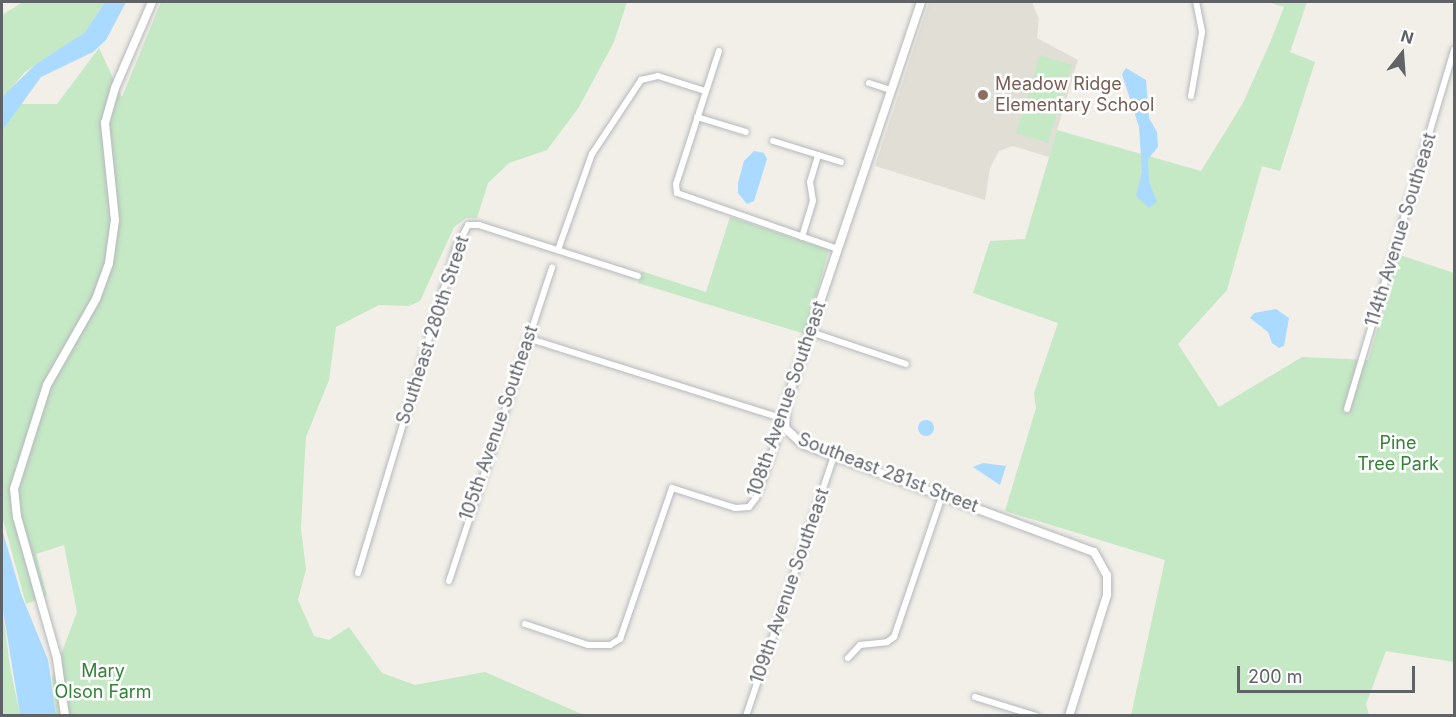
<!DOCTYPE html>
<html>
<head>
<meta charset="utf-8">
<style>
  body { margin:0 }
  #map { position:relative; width:1456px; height:717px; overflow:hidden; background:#f1efe8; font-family:Inter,sans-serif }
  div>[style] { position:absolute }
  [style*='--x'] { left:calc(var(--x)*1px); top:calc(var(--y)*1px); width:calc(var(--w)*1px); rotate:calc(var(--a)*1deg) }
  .education>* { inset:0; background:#e1ded6 }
  .green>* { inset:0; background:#c5e8c5 }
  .water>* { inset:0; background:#aadaff }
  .round { border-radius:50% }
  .roads { filter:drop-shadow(0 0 2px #b5b8bc) drop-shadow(0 0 2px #b5b8bc) }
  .minor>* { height:6px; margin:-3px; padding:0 3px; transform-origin:3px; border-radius:3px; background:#fff }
  .tertiary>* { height:8px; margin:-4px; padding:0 4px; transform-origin:4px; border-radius:4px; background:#fff }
  .dots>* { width:16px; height:16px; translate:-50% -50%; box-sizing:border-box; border:3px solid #fff; border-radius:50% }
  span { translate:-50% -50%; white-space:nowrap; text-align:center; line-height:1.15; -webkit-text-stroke:5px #fff; paint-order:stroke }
  .education-label { font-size:18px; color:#785e54 }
  .left { translate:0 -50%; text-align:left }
  .street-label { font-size:18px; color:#5f6368 }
  .park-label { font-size:18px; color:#348238 }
  .frame { position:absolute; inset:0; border:3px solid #5f6368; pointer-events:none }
  .north { position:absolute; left:1372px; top:24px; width:60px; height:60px; -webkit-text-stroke:4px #fff; paint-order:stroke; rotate:17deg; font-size:16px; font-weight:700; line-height:24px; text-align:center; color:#5f6368 }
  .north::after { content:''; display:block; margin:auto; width:21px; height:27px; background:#5f6368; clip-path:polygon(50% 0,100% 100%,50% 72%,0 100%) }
  .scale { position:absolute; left:1237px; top:666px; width:178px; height:27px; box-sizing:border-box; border:3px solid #5f6368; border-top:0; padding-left:8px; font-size:18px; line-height:21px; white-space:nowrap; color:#5f6368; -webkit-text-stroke:4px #fff; paint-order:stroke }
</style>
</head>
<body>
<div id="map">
  <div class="education">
    <i style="clip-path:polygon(929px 2px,1032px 2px,1039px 19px,1037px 38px,1078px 60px,1049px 157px,1013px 146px,999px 151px,990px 168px,985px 200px,875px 166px)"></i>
  </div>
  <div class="green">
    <i style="clip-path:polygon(23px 2px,105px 2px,85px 32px,25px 72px,2px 99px,2px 15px)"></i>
    <i style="clip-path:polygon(161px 2px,627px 2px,614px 42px,579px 107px,547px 150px,509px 163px,488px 183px,477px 218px,466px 218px,454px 227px,420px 301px,409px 306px,379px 305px,336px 327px,329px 380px,306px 437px,304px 469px,301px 529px,306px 569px,298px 600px,314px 636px,329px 640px,349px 627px,382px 673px,415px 685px,485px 672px,584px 715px,56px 715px,52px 678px,77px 612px,64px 545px,36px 554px,47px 596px,26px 604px,2px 516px,2px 132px,18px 104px,57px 104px,99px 48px,122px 97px)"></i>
    <i style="clip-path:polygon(1268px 2px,1307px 2px,1290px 52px,1315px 62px,1280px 171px,1262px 166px,1227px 290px,1178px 344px,1219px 407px,1302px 357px,1368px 360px,1400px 255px,1454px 273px,1454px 662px,1386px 651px,1366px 704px,1369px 715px,1131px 715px,1165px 560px,1005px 511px,1036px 408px,1034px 393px,1058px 323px,973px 293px,990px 241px,1025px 239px,1057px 130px,1201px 171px,1243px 103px,1269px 45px,1284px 7px)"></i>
    <i style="clip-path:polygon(1040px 55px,1072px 65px,1048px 143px,1016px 133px)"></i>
    <i style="clip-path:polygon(730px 217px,829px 250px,805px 334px,638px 283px,641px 271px,706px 292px)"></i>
    <i style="clip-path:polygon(2px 604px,10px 667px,20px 715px,2px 715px)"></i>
  </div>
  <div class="water">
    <i style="clip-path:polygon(105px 2px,126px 2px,106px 40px,93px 52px,41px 77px,2px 131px,2px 99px,6px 93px,35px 65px,85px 32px)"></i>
    <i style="clip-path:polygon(1126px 68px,1146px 80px,1149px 118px,1157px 132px,1158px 147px,1148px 159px,1149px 182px,1157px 202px,1149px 208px,1136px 196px,1142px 172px,1139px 127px,1122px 74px)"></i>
    <i style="clip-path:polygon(754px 151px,764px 153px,767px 159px,754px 201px,747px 204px,738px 193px,738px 183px,744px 161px)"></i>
    <i style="clip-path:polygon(1276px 309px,1289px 318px,1284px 346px,1279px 348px,1272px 343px,1268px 332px,1250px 318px,1254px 313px)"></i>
    <i class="round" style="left:918px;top:420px;width:16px;height:16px"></i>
    <i style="clip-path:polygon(983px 463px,1006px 466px,1000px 485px,973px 467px)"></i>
    <i style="clip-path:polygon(2px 529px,21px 594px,48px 660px,56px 715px,20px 715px,2px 604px)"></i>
  </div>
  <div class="roads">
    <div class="minor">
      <i style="--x:719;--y:51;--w:140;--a:107.9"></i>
      <i style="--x:676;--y:184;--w:9;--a:84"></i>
      <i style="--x:677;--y:193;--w:170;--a:19.2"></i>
      <i style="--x:869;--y:83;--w:23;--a:18"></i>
      <i style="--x:1191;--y:96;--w:65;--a:-80.2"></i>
      <i style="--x:1202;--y:32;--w:31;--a:-101"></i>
      <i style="--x:697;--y:117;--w:51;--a:17"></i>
      <i style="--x:773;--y:141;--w:71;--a:17.2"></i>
      <i style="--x:802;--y:237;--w:38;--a:-73"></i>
      <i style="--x:813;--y:201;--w:19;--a:-99"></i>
      <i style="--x:810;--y:182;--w:28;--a:-73"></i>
      <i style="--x:558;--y:250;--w:102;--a:-70.5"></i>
      <i style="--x:592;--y:154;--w:89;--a:-56.5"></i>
      <i style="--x:641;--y:80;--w:17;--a:-13"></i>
      <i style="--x:658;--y:76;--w:49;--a:17.7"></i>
      <i style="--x:811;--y:332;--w:100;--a:18.6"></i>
      <i style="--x:1347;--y:409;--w:375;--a:-73.4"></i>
      <i style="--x:358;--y:573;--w:342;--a:-73.2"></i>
      <i style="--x:457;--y:246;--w:24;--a:-62"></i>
      <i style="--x:468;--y:225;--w:11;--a:0"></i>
      <i style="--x:479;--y:225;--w:167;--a:17.8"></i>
      <i style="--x:449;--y:581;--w:330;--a:-71.8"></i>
      <i style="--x:525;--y:624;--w:66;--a:18.4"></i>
      <i style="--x:588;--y:645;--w:22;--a:0"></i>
      <i style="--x:610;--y:645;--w:12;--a:-31"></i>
      <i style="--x:620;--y:639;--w:160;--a:-71"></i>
      <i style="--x:672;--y:488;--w:66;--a:17.6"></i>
      <i style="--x:735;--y:508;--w:14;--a:-4"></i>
      <i style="--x:749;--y:507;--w:11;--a:-52"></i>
      <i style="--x:756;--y:498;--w:84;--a:-70.5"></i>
      <i style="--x:784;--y:419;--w:269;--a:-162.5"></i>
      <i style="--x:848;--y:658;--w:18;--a:-47"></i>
      <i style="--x:860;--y:645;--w:27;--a:-6"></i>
      <i style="--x:887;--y:642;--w:9;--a:-36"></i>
      <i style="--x:894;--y:637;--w:149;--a:-71.2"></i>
      <i style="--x:975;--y:697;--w:64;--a:17.3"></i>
      <i style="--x:746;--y:716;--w:274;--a:-71.3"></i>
    </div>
    <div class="tertiary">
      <i style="--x:921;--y:2;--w:424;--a:108.6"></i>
      <i style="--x:786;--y:404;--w:24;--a:92"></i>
      <i style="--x:785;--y:428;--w:23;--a:43"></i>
      <i style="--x:802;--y:444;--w:311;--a:20.3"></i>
      <i style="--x:1094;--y:552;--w:26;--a:61"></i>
      <i style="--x:1107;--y:575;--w:20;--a:90"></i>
      <i style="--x:1107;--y:595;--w:127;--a:107.4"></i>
      <i style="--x:65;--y:716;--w:59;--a:-97.9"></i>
      <i style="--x:57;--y:658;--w:147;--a:-105.8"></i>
      <i style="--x:17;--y:517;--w:28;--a:-96"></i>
      <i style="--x:14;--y:489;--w:109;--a:-72.4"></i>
      <i style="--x:47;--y:385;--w:99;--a:-60.3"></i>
      <i style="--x:96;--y:299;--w:38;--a:-70"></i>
      <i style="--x:109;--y:263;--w:43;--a:-82.1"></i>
      <i style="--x:115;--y:220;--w:98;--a:-95.9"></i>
      <i style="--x:105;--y:123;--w:36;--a:-74"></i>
      <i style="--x:115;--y:88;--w:94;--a:-66.7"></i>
    </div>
  </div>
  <div class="dots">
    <i style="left:983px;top:95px;background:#8d6e63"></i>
  </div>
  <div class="education-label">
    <span class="left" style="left:995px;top:95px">Meadow Ridge<br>Elementary School</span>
  </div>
  <div class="street-label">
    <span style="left:1401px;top:230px;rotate:-73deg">114th Avenue Southeast</span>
    <span style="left:433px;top:330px;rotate:-72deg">Southeast 280th Street</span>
    <span style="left:787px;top:399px;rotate:-71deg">108th Avenue Southeast</span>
    <span style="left:499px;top:423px;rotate:-71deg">105th Avenue Southeast</span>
    <span style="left:888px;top:473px;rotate:21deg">Southeast 281st Street</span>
    <span style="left:790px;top:586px;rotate:-71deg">109th Avenue Southeast</span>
  </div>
  <div class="park-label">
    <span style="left:1398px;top:454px">Pine<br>Tree Park</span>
    <span style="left:103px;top:682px">Mary<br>Olson Farm</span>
  </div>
  <div class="frame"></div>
  <div class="north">N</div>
  <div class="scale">200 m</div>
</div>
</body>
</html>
